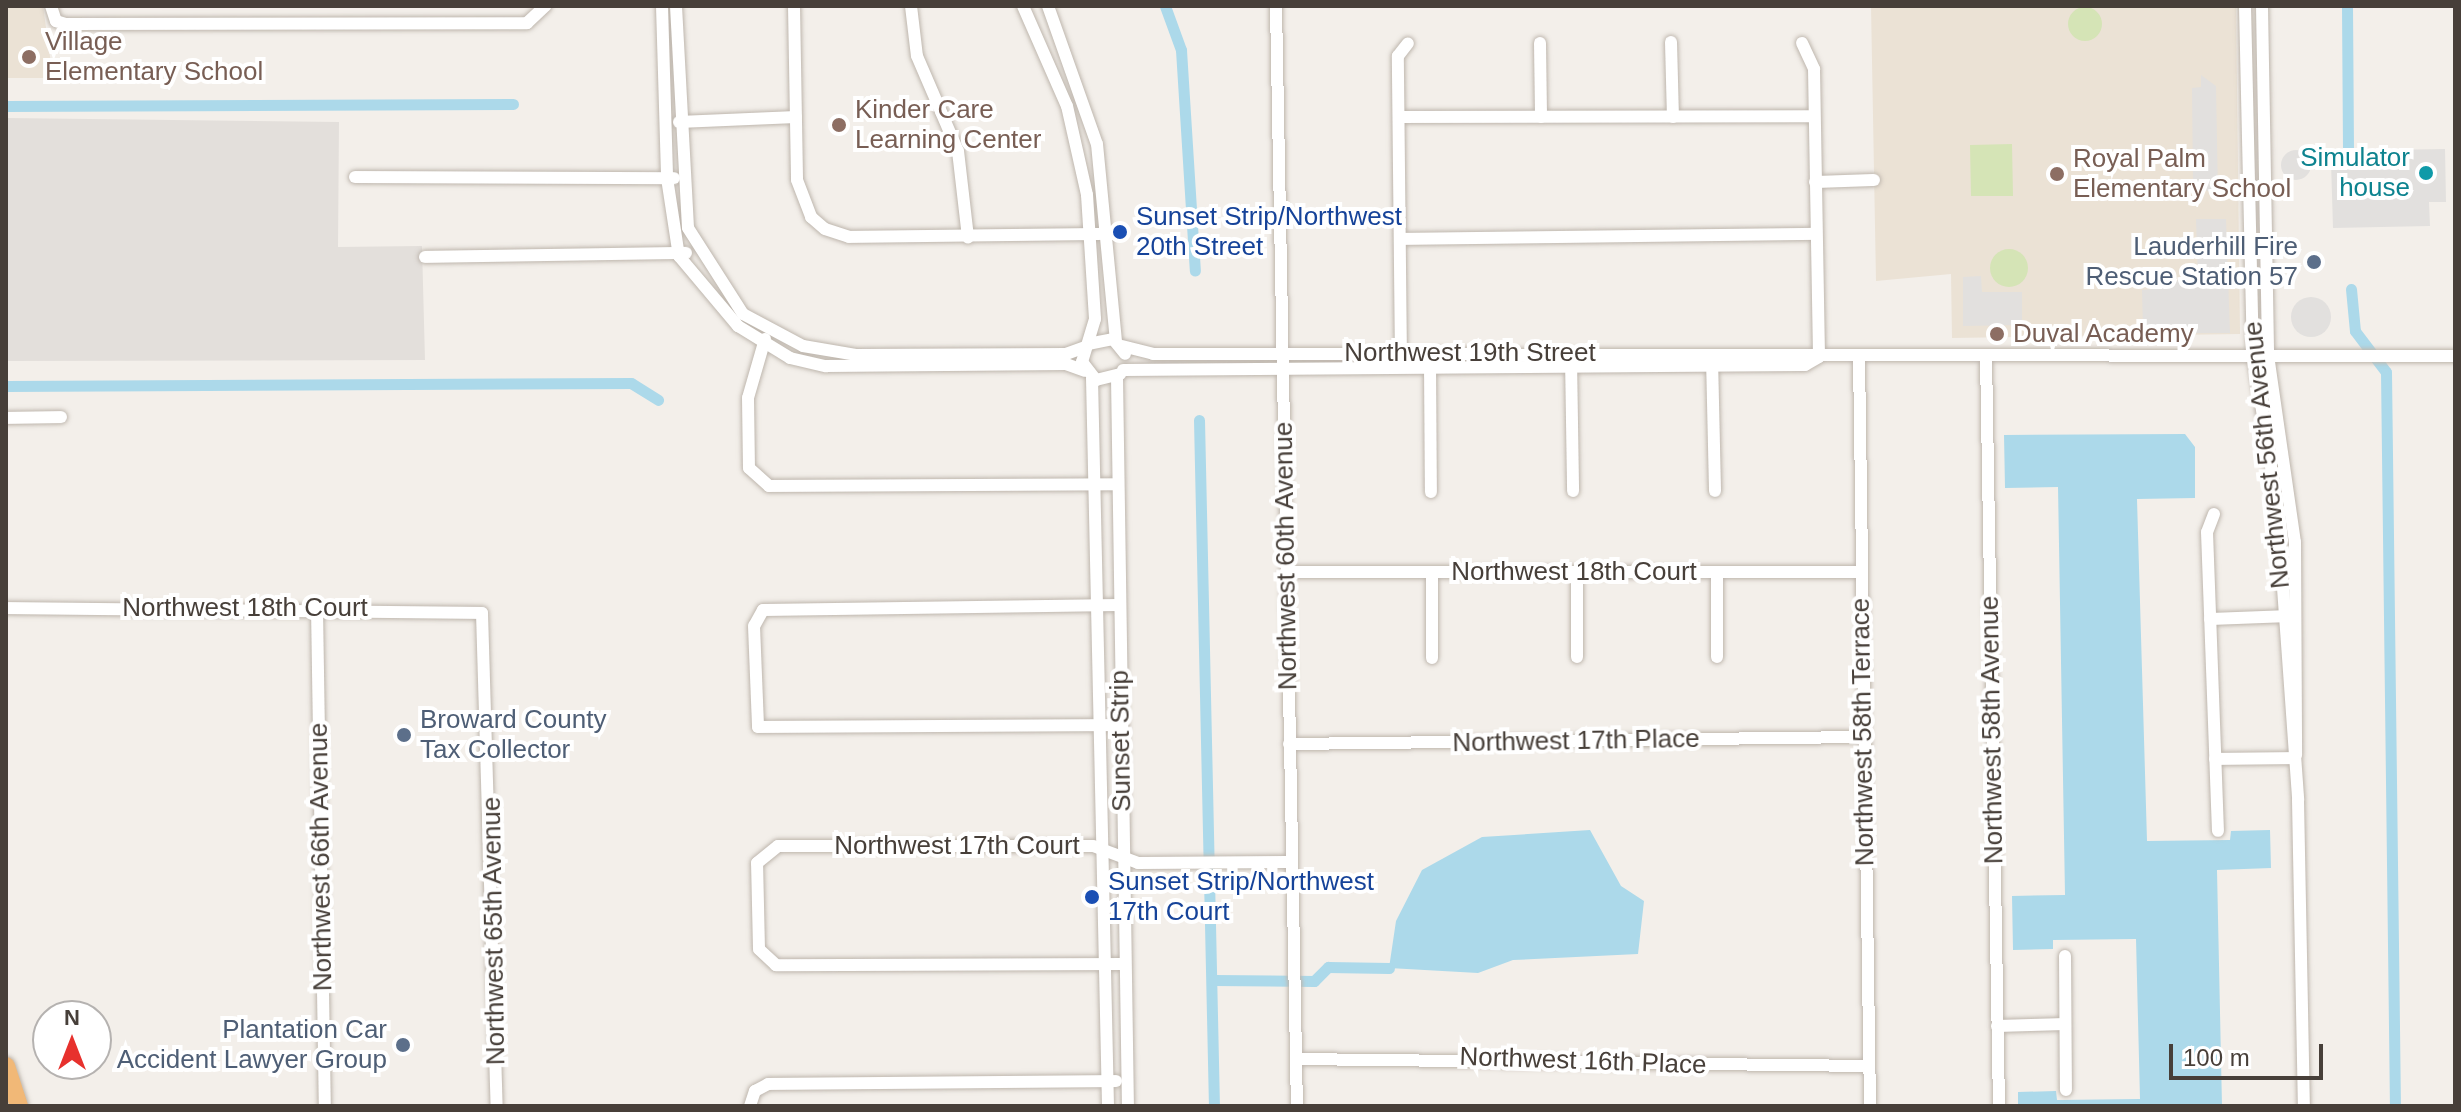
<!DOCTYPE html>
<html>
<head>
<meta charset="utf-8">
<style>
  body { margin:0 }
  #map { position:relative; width:2461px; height:1112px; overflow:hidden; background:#f3efea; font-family:Helvetica,sans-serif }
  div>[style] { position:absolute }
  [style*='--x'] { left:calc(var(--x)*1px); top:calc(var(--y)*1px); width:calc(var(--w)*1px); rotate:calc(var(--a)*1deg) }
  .industrial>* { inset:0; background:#e3dfdb }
  .education>* { inset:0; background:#ebe2d5 }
  .green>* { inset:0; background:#d5e4b6 }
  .round { border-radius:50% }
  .parking>* { inset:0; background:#e2e0de }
  .water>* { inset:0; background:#acd9ea }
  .canal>* { height:11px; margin:-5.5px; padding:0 5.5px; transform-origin:5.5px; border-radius:5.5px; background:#acd9ea }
  .roads { filter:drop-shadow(0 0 2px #beb6ad) drop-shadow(0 0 2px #beb6ad) }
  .minor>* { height:12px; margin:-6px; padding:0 6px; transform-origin:6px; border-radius:6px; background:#fff }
  .highway>* { height:18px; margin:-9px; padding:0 9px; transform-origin:9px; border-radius:9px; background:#f1b877 }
  .dots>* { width:22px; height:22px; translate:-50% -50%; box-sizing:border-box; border:4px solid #fff; border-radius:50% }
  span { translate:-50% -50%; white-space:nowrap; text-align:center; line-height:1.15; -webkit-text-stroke:8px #fff; paint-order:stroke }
  .education-label { font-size:26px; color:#785e54 }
  .left { translate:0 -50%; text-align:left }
  .culture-label { font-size:26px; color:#0d838f }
  .right { translate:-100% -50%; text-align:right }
  .transit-label { font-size:26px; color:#164399 }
  .service-label { font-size:26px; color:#4e5e75 }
  .street-label { font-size:26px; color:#473f39 }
  .frame { position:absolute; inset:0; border:8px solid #473f39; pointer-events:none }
  .north { position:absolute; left:32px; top:1000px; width:80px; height:80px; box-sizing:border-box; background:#fff; border:2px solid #b5b2b0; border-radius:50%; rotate:0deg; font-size:22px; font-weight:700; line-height:32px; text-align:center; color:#473f39 }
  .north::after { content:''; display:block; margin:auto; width:28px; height:36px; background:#e7312d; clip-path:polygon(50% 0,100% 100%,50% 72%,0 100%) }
  .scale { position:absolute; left:2169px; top:1044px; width:154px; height:36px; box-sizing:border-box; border:4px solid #473f39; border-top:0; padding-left:10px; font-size:24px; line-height:28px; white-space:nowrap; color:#473f39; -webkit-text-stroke:6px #fff; paint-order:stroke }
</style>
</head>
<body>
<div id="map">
  <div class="industrial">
    <i style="clip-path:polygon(6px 118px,339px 122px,338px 247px,422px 246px,425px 360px,6px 361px)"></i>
  </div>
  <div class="education">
    <i style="clip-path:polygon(6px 6px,43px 6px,53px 78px,6px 78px)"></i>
    <i style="clip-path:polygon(1871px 6px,2236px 6px,2240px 334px,1952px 338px,1951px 274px,1876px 281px)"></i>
  </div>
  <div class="green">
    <i class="round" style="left:2068px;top:7px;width:34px;height:34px"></i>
    <i style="clip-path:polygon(2012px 144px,2013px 196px,1971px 196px,1970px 145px)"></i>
    <i class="round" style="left:1990px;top:249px;width:38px;height:38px"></i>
  </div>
  <div class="parking">
    <i style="clip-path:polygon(2201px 75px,2216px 86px,2218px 196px,2193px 184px,2192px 88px,2201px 87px)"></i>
    <i style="clip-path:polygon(2445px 149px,2446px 202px,2429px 202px,2430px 226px,2333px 228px,2331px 162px,2324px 161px,2323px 151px)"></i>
    <i class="round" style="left:2281px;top:150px;width:30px;height:30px"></i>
    <i style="clip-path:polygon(2196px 219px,2226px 219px,2230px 333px,2152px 333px,2143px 329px,2142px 290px,2153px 289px,2153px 281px,2198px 280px)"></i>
    <i style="clip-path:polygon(1981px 276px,1982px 292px,2022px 292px,2022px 325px,1963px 326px,1963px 277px)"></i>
    <i class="round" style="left:2291px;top:297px;width:40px;height:40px"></i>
  </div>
  <div class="water">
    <i style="clip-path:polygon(2185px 434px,2195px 447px,2195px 498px,2137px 499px,2147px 841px,2230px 840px,2231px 831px,2270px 830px,2271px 868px,2217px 870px,2222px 1106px,2018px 1106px,2018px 1092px,2056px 1091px,2057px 1100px,2140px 1099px,2136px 939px,2053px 940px,2053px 949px,2013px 950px,2012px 896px,2065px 895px,2058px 487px,2005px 488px,2004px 435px)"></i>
    <i style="clip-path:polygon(1590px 830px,1621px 886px,1644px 901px,1638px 954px,1513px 960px,1478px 973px,1389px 968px,1396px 921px,1422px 870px,1482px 837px)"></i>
  </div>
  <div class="canal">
    <i style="--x:1165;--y:6;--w:47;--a:70"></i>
    <i style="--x:1181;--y:50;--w:221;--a:86.4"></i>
    <i style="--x:2347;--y:6;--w:150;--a:89.6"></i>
    <i style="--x:6;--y:106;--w:507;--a:-0.23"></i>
    <i style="--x:2351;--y:289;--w:42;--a:84.6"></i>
    <i style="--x:2355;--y:331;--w:51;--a:52.9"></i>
    <i style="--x:2386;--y:372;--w:734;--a:89.3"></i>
    <i style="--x:6;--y:386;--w:625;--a:-0.28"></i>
    <i style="--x:631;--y:383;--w:32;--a:32"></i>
    <i style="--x:1199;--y:420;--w:686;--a:88.75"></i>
    <i style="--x:1214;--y:980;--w:100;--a:0.6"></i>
    <i style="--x:1314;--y:981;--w:20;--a:-45"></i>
    <i style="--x:1328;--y:967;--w:61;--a:0.9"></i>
  </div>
  <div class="roads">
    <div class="minor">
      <i style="--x:51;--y:6;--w:16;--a:72"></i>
      <i style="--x:56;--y:21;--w:10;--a:17"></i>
      <i style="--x:66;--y:24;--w:461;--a:-0.1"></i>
      <i style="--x:527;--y:23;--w:25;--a:-43"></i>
      <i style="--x:662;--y:6;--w:172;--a:88.3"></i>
      <i style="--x:667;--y:178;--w:79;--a:81.3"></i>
      <i style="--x:679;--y:256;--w:92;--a:49.9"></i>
      <i style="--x:738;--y:326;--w:61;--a:31.6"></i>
      <i style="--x:790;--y:358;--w:37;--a:13"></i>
      <i style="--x:826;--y:366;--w:240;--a:-0.5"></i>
      <i style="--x:1066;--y:364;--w:20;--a:20"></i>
      <i style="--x:676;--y:6;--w:222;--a:86.9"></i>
      <i style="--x:688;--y:228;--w:102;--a:57.4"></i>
      <i style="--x:743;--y:314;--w:68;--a:28.1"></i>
      <i style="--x:803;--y:346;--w:55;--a:9.5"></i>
      <i style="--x:857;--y:355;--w:209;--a:-0.3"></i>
      <i style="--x:1066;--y:354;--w:20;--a:-20"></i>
      <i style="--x:794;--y:6;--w:174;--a:89"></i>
      <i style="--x:797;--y:180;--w:40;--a:69"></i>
      <i style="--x:811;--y:217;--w:18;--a:41"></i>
      <i style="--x:825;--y:229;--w:25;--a:18"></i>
      <i style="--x:849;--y:237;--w:262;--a:-0.7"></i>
      <i style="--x:911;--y:6;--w:50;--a:83.2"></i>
      <i style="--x:917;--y:56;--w:103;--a:66.7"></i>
      <i style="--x:958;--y:151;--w:87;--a:83.4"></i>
      <i style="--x:1023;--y:6;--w:109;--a:66.3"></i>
      <i style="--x:1067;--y:106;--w:91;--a:77.3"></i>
      <i style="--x:1087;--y:195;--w:124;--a:86.3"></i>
      <i style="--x:1095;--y:319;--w:45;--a:106.8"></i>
      <i style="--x:1082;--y:362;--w:23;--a:52"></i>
      <i style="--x:1096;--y:380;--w:25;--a:-14"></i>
      <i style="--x:1048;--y:6;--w:146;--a:70.5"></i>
      <i style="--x:1097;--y:144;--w:198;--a:84.5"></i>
      <i style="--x:1276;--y:6;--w:1100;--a:88.91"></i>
      <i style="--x:2245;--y:6;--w:348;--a:88.7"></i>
      <i style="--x:2253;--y:354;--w:152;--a:80.9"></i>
      <i style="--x:2277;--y:504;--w:297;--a:85.9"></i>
      <i style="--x:2298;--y:800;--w:306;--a:88.9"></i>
      <i style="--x:2262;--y:6;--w:349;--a:89"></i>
      <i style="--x:2268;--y:355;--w:189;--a:81.8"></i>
      <i style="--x:2295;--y:542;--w:213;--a:89.7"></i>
      <i style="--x:1671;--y:42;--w:75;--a:88.5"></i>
      <i style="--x:1540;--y:43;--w:74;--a:89.2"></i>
      <i style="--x:1802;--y:43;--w:29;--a:65"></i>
      <i style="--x:1814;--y:69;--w:288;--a:89"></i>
      <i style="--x:1399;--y:117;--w:415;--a:-0.1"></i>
      <i style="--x:679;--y:122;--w:117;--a:-2.4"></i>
      <i style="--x:355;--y:177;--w:319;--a:0.2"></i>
      <i style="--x:1815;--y:182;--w:59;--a:-1.9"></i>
      <i style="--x:1401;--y:239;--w:415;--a:-0.7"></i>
      <i style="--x:425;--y:257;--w:261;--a:-0.9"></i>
      <i style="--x:765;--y:339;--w:61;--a:106.1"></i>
      <i style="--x:748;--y:398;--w:70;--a:89.2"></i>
      <i style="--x:749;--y:468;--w:27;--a:42"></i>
      <i style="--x:769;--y:486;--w:349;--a:-0.3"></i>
      <i style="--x:1088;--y:344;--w:25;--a:-11"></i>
      <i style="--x:1113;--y:339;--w:19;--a:51"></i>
      <i style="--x:1122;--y:346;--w:32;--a:14"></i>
      <i style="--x:1153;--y:354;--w:1302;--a:0.09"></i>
      <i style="--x:1986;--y:355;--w:751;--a:89.01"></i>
      <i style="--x:1859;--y:357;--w:749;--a:89.16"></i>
      <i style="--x:1571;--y:358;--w:133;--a:89.1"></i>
      <i style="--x:1712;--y:358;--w:133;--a:88.7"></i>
      <i style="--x:1401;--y:361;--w:305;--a:-90.6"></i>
      <i style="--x:1398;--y:56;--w:16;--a:-52"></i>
      <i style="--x:1430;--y:364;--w:128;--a:89.6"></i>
      <i style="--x:1123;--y:370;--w:682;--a:-0.42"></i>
      <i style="--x:1805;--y:365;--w:16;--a:-30"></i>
      <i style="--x:1117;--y:377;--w:729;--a:89.14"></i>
      <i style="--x:1092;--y:378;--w:728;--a:88.74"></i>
      <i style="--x:6;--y:418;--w:55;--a:-1"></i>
      <i style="--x:2214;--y:514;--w:19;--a:111"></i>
      <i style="--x:2207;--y:532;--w:299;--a:87.9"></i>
      <i style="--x:1286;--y:572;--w:575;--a:0"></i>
      <i style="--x:1432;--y:572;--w:86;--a:90"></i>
      <i style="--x:1577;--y:572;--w:85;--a:90"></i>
      <i style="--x:1717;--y:572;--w:85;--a:90"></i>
      <i style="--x:1118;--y:605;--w:355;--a:179.2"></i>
      <i style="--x:763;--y:610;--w:18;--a:119"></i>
      <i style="--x:754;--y:626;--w:101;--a:87.7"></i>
      <i style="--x:758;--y:727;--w:363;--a:-0.3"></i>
      <i style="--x:6;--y:608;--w:476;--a:0.6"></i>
      <i style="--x:482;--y:613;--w:493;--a:88.3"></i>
      <i style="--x:317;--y:608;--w:498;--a:89.1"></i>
      <i style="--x:2210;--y:619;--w:80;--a:-2.1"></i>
      <i style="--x:1289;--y:744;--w:574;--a:-0.7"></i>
      <i style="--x:2215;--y:759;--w:80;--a:-0.7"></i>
      <i style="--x:2065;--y:956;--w:134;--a:89.6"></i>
      <i style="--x:1125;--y:964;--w:349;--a:179.8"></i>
      <i style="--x:776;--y:965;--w:23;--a:-137"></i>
      <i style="--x:759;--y:949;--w:86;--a:-91.3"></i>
      <i style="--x:757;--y:863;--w:27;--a:-39"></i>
      <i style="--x:778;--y:846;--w:315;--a:0"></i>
      <i style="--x:1093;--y:846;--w:48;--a:20.7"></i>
      <i style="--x:1138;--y:863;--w:154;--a:-0.4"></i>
      <i style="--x:1997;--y:1026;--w:68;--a:-1.7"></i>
      <i style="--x:1296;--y:1059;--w:573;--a:0.7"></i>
      <i style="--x:750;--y:1106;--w:16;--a:-72"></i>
      <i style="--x:755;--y:1091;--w:15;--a:-28"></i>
      <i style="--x:768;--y:1084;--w:348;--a:-0.5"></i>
    </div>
    <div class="highway">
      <i style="--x:6;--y:1066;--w:42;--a:72"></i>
    </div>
  </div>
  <div class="dots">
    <i style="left:29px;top:57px;background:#8d6e63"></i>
    <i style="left:839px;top:125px;background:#8d6e63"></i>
    <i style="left:2426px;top:173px;background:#0f9aa8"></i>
    <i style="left:2057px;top:174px;background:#8d6e63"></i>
    <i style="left:1120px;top:232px;background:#1a4fb4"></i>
    <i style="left:2314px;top:262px;background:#5c6f8a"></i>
    <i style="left:1997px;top:334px;background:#8d6e63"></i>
    <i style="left:404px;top:735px;background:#5c6f8a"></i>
    <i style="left:1092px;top:897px;background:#1a4fb4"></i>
    <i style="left:403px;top:1045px;background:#5c6f8a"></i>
  </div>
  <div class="education-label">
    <span class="left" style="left:45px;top:57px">Village<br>Elementary School</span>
    <span class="left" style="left:855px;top:125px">Kinder Care<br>Learning Center</span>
    <span class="left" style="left:2073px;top:174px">Royal Palm<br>Elementary School</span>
    <span class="left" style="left:2013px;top:334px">Duval Academy</span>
  </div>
  <div class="culture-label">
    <span class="right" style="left:2410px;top:173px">Simulator<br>house</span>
  </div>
  <div class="transit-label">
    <span class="left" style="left:1136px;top:232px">Sunset Strip/Northwest<br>20th Street</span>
    <span class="left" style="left:1108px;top:897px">Sunset Strip/Northwest<br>17th Court</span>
  </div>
  <div class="service-label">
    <span class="right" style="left:2298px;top:262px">Lauderhill Fire<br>Rescue Station 57</span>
    <span class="left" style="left:420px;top:735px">Broward County<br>Tax Collector</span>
    <span class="right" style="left:387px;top:1045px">Plantation Car<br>Accident Lawyer Group</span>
  </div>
  <div class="street-label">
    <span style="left:1470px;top:353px">Northwest 19th Street</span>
    <span style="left:2267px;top:455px;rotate:-96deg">Northwest 56th Avenue</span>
    <span style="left:1286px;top:556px;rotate:-91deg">Northwest 60th Avenue</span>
    <span style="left:1574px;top:572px">Northwest 18th Court</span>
    <span style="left:245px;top:608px">Northwest 18th Court</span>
    <span style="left:1992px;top:730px;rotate:-91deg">Northwest 58th Avenue</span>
    <span style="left:1863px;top:732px;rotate:-91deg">Northwest 58th Terrace</span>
    <span style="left:1121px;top:741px;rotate:-91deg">Sunset Strip</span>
    <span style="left:1576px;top:741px;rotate:-1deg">Northwest 17th Place</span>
    <span style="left:957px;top:846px">Northwest 17th Court</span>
    <span style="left:321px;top:857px;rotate:-91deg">Northwest 66th Avenue</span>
    <span style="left:494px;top:931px;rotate:-91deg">Northwest 65th Avenue</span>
    <span style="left:1583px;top:1061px;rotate:2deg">Northwest 16th Place</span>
  </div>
  <div class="frame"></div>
  <div class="north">N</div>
  <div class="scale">100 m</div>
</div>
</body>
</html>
